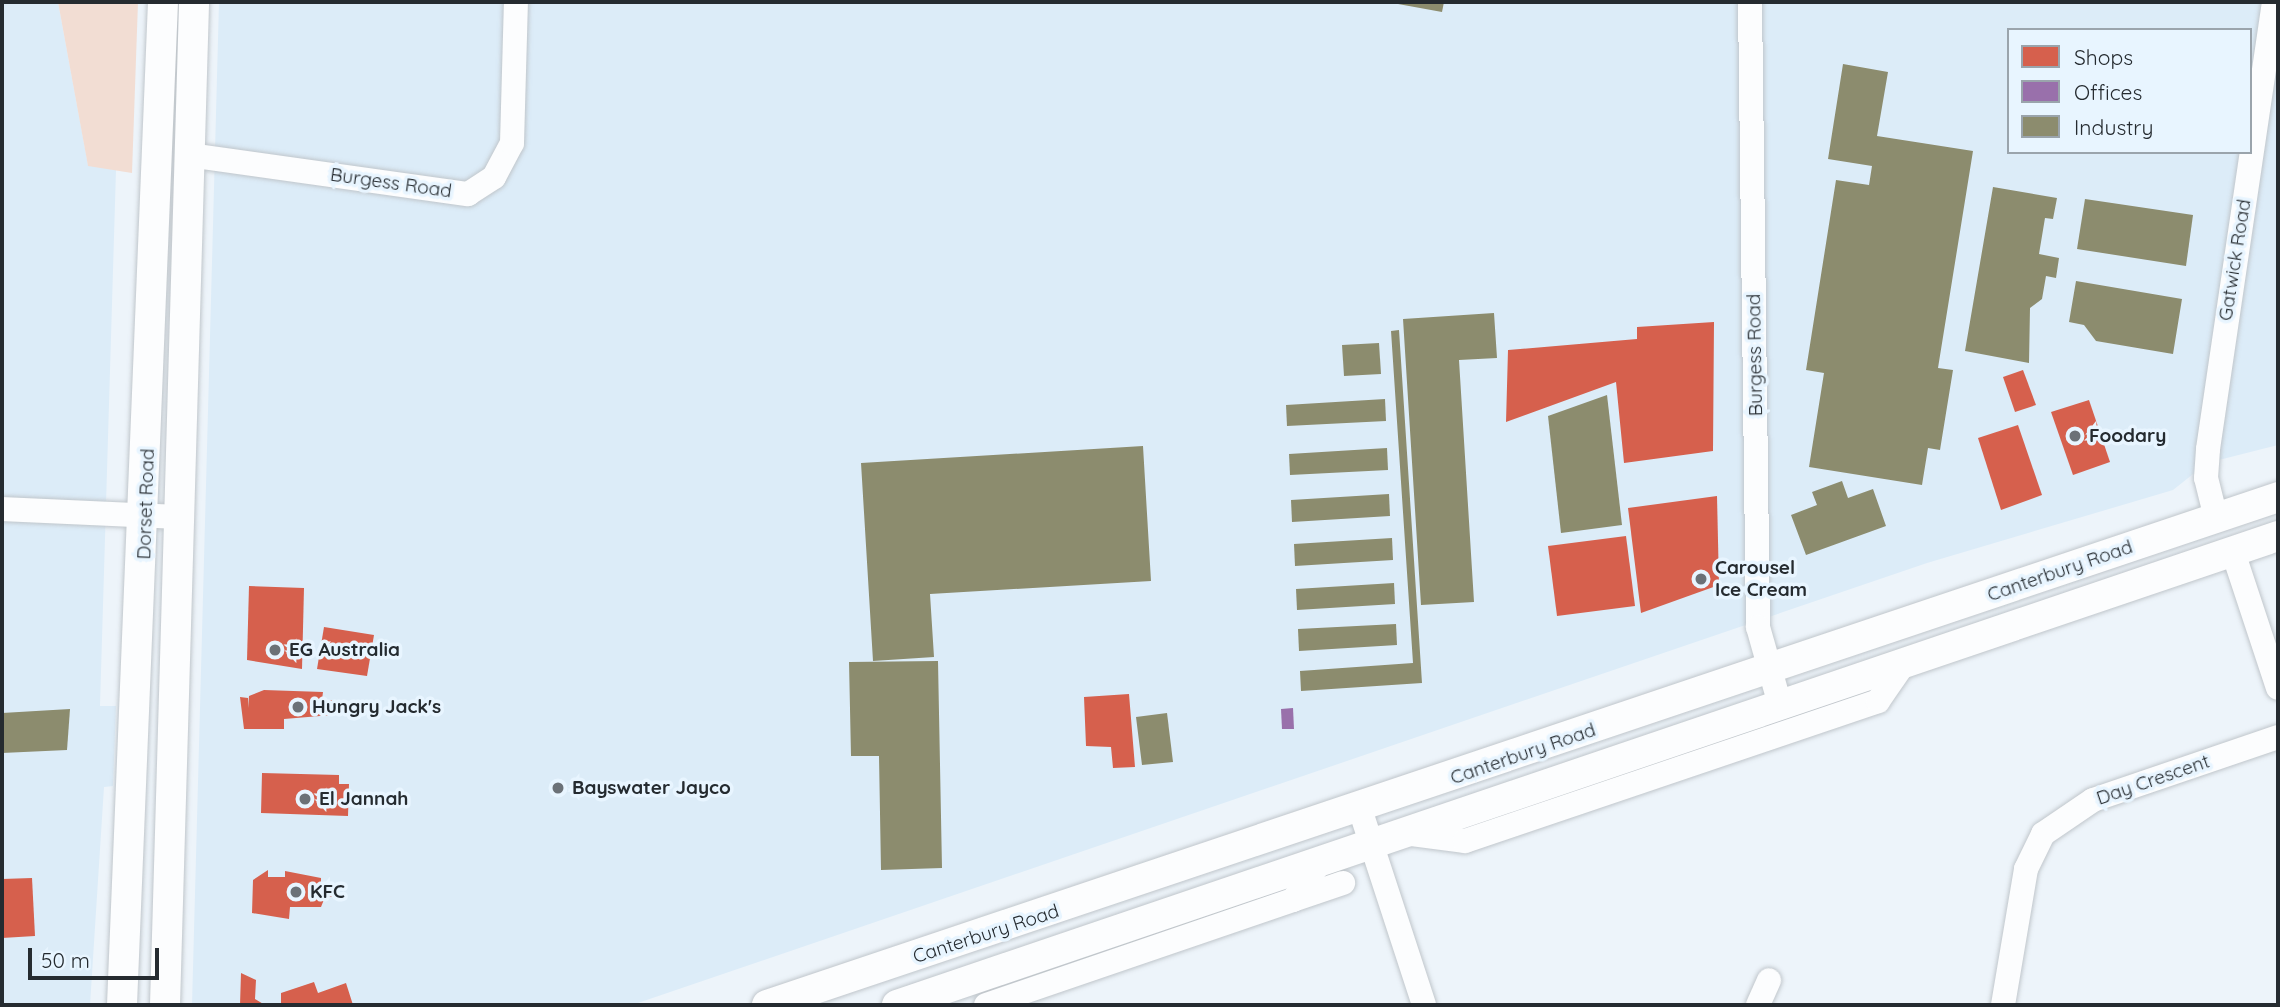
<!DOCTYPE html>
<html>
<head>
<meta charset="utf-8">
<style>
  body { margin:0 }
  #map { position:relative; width:2280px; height:1007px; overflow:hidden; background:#edf4fa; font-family:Quicksand,sans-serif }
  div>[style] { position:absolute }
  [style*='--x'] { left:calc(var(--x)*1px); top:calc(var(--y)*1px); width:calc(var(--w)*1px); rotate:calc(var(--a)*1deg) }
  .built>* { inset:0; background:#dcecf8 }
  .green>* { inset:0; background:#f2ddd3 }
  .shops>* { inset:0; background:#d6604d }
  .offices>* { inset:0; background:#9970ab }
  .industry>* { inset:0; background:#8c8c6e }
  .roads { filter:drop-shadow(0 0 2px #c0c6cb) drop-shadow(0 0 2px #c0c6cb) }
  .minor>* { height:24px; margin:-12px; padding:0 12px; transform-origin:12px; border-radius:12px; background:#fcfdfe }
  .major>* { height:30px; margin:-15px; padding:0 15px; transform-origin:15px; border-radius:15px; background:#fcfdfe }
  .dots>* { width:19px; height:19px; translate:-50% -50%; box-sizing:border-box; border:4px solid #e8f5ff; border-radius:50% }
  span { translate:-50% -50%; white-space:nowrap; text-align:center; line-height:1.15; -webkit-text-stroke:7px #e8f5ff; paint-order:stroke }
  .street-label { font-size:19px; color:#252b30 }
  .poi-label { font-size:19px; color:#252b30; font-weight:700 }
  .left { translate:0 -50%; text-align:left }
  .frame { position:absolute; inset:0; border:4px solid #252b30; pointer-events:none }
  .legend { position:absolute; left:2007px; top:28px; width:245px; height:126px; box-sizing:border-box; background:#e8f5ff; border:2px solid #9aa4ac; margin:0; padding:9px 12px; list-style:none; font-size:21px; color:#252b30 }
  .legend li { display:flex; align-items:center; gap:14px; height:35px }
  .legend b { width:35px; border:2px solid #9aa4ac }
  .scale { position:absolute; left:28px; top:948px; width:131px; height:32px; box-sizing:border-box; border:4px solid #252b30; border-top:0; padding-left:9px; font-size:21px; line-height:24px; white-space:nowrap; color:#252b30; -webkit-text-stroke:5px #e8f5ff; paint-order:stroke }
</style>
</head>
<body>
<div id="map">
  <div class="built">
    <i style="clip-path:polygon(2px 2px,58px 2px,88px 165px,116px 170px,100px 706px,116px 706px,113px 786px,104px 787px,90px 1005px,2px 1005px)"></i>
    <i style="clip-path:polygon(evenodd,219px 2px,2278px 2px,2278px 445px,2207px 463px,2173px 490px,1927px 563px,632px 1005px,192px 1005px,219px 2px,2009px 30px,2250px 30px,2250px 152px,2009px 152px,2009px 30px)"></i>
  </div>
  <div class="green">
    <i style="clip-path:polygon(58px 2px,138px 2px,132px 173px,88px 166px)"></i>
  </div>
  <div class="shops">
    <i style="clip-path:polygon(1714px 322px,1713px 451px,1624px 463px,1616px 382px,1506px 422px,1508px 350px,1637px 339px,1637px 327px)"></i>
    <i style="clip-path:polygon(2023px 370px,2036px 405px,2015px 412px,2003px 377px)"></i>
    <i style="clip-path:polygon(2089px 400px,2110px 462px,2073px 475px,2051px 412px)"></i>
    <i style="clip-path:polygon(2018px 425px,2042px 495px,2001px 510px,1978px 438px)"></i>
    <i style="clip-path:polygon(1717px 496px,1719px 585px,1641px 613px,1628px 508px)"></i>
    <i style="clip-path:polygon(1626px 536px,1635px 606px,1557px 616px,1548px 546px)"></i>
    <i style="clip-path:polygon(249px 586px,304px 588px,302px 669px,247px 660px)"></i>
    <i style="clip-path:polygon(324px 627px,374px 635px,367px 676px,317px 669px)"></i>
    <i style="clip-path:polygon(264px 690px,323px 692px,322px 700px,333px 700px,332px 715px,284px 719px,284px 729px,244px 729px,240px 697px,248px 698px,248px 708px,249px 696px)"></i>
    <i style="clip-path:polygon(1129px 694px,1135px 767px,1113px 768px,1111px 747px,1086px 746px,1084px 697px)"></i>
    <i style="clip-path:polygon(262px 773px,339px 775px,339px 784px,349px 784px,348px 816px,261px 813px)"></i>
    <i style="clip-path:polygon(268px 870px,268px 877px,285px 877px,285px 871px,321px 878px,321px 886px,336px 886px,336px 897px,325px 897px,321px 907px,290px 907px,289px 919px,252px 913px,253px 880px)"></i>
    <i style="clip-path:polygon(32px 878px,35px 936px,2px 938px,2px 879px)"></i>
    <i style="clip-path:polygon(241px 973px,256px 980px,255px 999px,265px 1005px,240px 1005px)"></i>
    <i style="clip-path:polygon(314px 982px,318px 993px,346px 983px,353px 1005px,281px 1005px,281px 993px)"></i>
  </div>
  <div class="offices">
    <i style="clip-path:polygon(1293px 708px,1294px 729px,1282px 729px,1281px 709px)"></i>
  </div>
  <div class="industry">
    <i style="clip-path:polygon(1387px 2px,1444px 2px,1442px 12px)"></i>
    <i style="clip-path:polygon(1843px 64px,1888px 72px,1877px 136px,1973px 151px,1938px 368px,1953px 370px,1940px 450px,1928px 448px,1922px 485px,1809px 467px,1824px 373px,1806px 370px,1836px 180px,1869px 185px,1872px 166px,1828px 159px)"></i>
    <i style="clip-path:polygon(1993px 187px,2057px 198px,2053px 219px,2045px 218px,2039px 254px,2059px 258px,2056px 278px,2046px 276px,2042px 299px,2030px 308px,2029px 363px,1965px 351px)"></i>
    <i style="clip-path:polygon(2085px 199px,2193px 215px,2186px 266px,2077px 249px)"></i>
    <i style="clip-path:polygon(2076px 281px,2182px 299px,2173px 354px,2096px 341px,2084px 325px,2069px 322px)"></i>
    <i style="clip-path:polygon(1494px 313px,1497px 358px,1459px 360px,1474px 602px,1421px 605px,1403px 319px)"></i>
    <i style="clip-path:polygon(1399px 330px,1422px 683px,1301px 691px,1300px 671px,1413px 663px,1391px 331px)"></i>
    <i style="clip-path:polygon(1379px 343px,1381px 374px,1344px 376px,1342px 345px)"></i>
    <i style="clip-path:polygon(1607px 395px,1622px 525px,1561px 533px,1548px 416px)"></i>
    <i style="clip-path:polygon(1385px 399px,1386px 421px,1287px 426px,1286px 405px)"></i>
    <i style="clip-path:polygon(1143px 446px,1151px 581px,930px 594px,934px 657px,873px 661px,861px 463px)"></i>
    <i style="clip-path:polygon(1387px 448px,1388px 470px,1290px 475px,1289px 454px)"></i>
    <i style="clip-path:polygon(1842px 481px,1848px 498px,1873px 489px,1886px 526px,1806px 555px,1791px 515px,1817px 505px,1812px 492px)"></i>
    <i style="clip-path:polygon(1389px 494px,1390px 516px,1292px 522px,1291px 500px)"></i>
    <i style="clip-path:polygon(1392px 538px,1393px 560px,1295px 566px,1294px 544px)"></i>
    <i style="clip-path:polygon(1394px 583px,1395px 604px,1297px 610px,1296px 589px)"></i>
    <i style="clip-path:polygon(1396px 624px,1397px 645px,1299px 651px,1298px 629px)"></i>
    <i style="clip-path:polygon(938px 661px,942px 868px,881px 870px,879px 756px,851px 756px,849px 662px)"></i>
    <i style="clip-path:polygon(70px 709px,67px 750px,2px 753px,2px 713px)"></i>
    <i style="clip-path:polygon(1167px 713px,1173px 762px,1142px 765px,1136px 717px)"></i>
  </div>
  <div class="roads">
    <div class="minor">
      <i style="--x:1750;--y:2;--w:625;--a:89.27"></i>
      <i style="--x:1758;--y:627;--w:81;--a:74.2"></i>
      <i style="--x:189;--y:155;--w:282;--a:8"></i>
      <i style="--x:468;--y:194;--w:31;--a:-33"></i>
      <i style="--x:494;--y:177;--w:38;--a:-62"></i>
      <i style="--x:512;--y:143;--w:141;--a:-88.4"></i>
      <i style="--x:2;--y:509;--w:176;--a:2.6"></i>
      <i style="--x:2216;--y:518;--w:41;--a:-104"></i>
      <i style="--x:2206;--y:478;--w:29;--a:-86"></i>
      <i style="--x:2208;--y:449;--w:452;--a:-81.6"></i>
      <i style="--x:2233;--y:552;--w:143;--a:71.7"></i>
      <i style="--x:1360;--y:809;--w:206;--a:71.9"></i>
      <i style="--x:1404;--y:833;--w:62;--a:7.5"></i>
      <i style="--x:1465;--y:841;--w:436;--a:-18.7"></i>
      <i style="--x:1878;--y:701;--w:47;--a:-55.3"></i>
      <i style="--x:1293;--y:900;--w:53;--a:-18.8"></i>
      <i style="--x:986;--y:1005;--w:324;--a:-18.9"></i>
      <i style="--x:1293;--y:900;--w:49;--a:-54.1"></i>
      <i style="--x:1758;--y:1005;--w:27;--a:-66"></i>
      <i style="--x:2003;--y:1005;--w:138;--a:-80.4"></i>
      <i style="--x:2026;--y:869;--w:39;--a:-64"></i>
      <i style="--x:2043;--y:834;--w:60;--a:-34.2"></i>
      <i style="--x:2093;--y:800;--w:195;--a:-18.8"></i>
    </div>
    <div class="major">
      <i style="--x:122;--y:1005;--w:1004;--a:-87.66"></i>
      <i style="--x:165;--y:1005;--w:1003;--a:-88.34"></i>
      <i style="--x:767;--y:1005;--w:1594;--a:-18.58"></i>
      <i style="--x:897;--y:1005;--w:1458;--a:-18.76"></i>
    </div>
  </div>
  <div class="dots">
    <i style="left:2075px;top:436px;background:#6b7177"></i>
    <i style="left:1701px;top:579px;background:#6b7177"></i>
    <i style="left:275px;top:650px;background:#6b7177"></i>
    <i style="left:298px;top:707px;background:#6b7177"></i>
    <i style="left:558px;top:788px;background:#6b7177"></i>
    <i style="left:305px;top:799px;background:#6b7177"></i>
    <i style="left:296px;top:892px;background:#6b7177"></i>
  </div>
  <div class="street-label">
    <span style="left:391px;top:183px;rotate:8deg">Burgess Road</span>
    <span style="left:2235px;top:260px;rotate:-81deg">Gatwick Road</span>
    <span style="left:1755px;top:355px;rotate:-91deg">Burgess Road</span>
    <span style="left:146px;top:504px;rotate:-88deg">Dorset Road</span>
    <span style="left:2060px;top:571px;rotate:-19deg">Canterbury Road</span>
    <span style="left:1523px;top:754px;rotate:-19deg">Canterbury Road</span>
    <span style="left:2153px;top:780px;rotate:-19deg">Day Crescent</span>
    <span style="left:986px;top:934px;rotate:-18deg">Canterbury Road</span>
  </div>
  <div class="poi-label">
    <span class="left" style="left:2089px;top:436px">Foodary</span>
    <span class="left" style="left:1715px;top:579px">Carousel<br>Ice Cream</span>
    <span class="left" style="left:289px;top:650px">EG Australia</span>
    <span class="left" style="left:312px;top:707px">Hungry Jack's</span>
    <span class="left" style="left:572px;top:788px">Bayswater Jayco</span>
    <span class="left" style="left:319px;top:799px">El Jannah</span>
    <span class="left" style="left:310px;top:892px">KFC</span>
  </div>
  <div class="frame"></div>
  <ul class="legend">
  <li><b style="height:19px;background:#d6604d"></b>Shops</li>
  <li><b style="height:19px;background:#9970ab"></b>Offices</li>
  <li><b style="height:19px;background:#8c8c6e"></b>Industry</li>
  </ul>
  <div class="scale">50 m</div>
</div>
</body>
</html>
